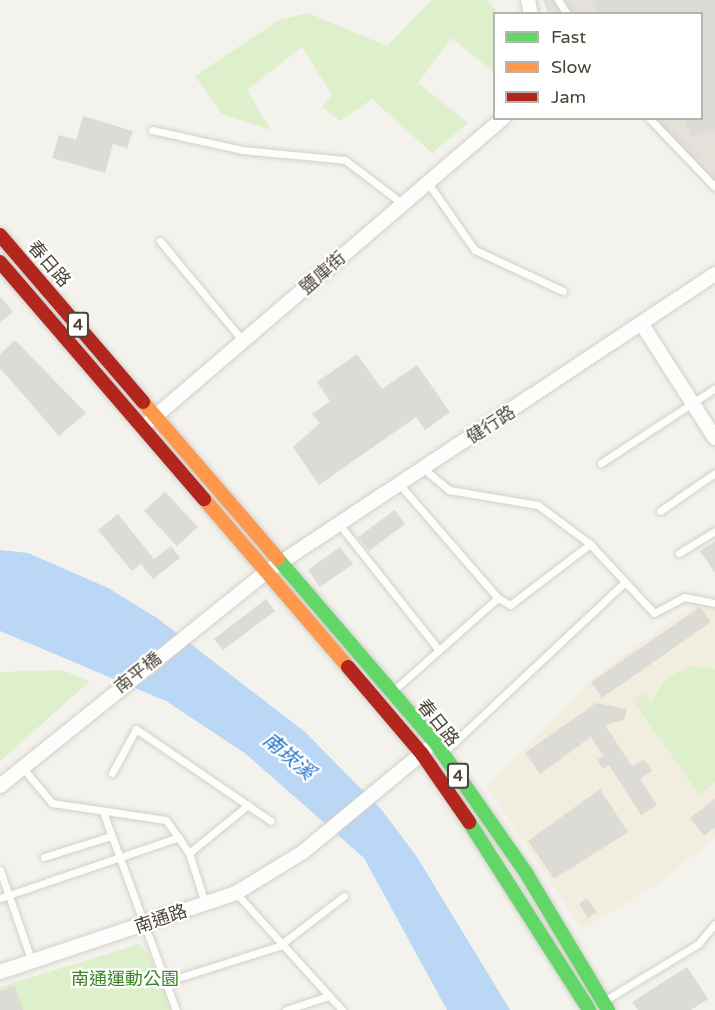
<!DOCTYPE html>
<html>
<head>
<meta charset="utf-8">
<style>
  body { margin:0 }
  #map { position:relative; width:715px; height:1010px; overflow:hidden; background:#f3f2ed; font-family:"Varela Round","Noto Sans TC",sans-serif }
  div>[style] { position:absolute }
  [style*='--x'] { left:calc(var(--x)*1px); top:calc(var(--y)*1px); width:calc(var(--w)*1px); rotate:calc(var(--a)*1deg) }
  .industrial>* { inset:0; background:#e4e1db }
  .education>* { inset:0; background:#f2eedf }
  .green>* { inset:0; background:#def0cb }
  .water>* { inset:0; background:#bad7f5 }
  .building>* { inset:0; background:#dddbd5 }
  .roads { filter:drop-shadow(0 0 2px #d1d0ca) drop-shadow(0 0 2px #d1d0ca) }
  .lane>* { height:7px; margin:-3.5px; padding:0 3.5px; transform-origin:3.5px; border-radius:3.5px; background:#fdfdfc }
  .street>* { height:14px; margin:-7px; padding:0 7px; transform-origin:7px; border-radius:7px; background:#fdfdfc }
  .fast>* { height:14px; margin:-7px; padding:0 7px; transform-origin:7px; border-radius:7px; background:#63d668 }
  .slow>* { height:14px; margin:-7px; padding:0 7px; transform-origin:7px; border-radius:7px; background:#ff974d }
  .jam>* { height:14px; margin:-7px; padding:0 7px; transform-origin:7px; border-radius:7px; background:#b3261e }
  span { translate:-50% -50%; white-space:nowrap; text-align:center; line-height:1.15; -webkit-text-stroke:4.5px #fff; paint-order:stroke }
  .shield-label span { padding:2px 4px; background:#fff; border:2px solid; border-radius:4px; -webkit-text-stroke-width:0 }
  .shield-label { font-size:16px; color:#4c4537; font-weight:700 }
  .street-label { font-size:18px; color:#4c4537 }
  .park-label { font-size:18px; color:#3e8523 }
  .water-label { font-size:20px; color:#2371c4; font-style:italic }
  .legend { position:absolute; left:493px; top:12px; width:210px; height:108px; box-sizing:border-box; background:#fff; border:2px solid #b7b5af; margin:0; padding:8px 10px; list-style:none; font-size:18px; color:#4c4537 }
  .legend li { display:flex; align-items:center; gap:12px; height:30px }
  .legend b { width:30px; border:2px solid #b7b5af }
</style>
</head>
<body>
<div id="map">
  <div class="industrial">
    <i style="clip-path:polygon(543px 0,715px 0,715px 182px,648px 119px,702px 118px,702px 14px,548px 13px)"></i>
  </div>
  <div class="education">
    <i style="clip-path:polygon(695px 605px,715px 609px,715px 837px,658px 884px,582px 929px,487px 787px,596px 675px)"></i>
  </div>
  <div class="green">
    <i style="clip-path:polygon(432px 0,486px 0,498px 13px,494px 72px,451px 38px,418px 83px,468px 123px,432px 153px,372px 99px,340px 121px,322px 107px,332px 95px,302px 47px,247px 90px,271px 130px,222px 114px,195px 76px,279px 20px,308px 13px,387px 46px)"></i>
    <i style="clip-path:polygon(691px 666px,715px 669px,715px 782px,699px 795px,633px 700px,643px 693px,651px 703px,664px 680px)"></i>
    <i style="clip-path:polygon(62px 670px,90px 681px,0 761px,0 672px)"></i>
    <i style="clip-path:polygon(139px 944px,149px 954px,170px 1010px,0 1010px,0 987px)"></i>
  </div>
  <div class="water">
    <i style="clip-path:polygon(0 550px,28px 553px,108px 588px,157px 618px,305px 732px,381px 809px,417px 857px,510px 1010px,447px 1010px,364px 858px,246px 754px,166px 701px,0 631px)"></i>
  </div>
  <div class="building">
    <i style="clip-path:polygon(591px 0,715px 0,715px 129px,692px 137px,683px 118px,702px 118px,702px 14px,598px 14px)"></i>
    <i style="clip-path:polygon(83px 116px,133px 131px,127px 148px,113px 144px,105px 173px,52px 158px,59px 135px,76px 140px)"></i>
    <i style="clip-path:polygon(0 296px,13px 312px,0 322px)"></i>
    <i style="clip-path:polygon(15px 340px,86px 413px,59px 436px,0 368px,0 354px)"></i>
    <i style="clip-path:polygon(357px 354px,382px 389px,417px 365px,450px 412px,425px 430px,416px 417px,319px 485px,293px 447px,320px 423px,312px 414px,330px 401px,317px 382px)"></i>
    <i style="clip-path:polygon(165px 492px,198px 527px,177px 546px,144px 511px)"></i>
    <i style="clip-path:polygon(395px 510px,405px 524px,369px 551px,358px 537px)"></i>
    <i style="clip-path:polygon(118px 514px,154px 559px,171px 546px,180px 558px,153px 579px,141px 564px,132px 571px,98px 530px)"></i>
    <i style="clip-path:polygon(715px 541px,715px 573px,700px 551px)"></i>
    <i style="clip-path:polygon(340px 547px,353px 564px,320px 587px,308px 570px)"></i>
    <i style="clip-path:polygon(266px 599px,275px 611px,223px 650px,214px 639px)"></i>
    <i style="clip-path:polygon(700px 607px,711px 622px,602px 698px,591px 682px)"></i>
    <i style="clip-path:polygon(596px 703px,627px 709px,624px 720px,605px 725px,632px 766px,644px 759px,652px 771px,640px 779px,657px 805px,641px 815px,609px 765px,603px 769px,597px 760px,603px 756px,591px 737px,540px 774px,525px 753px)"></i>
    <i style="clip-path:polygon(600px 789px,628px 832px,554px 879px,528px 841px)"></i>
    <i style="clip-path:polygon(715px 799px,715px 827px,704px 836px,690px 818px)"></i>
    <i style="clip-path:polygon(587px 898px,597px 912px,588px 918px,579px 904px)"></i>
    <i style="clip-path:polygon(687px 967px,708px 999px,691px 1010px,638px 1010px,632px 1002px)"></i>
    <i style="clip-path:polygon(15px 986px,23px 1010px,0 1010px,0 991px)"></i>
  </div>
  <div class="roads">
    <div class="lane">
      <i style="--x:558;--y:0;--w:17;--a:57"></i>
      <i style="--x:649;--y:118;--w:95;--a:46.3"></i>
      <i style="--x:152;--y:130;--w:92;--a:12.5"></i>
      <i style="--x:242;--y:150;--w:103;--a:5.5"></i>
      <i style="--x:345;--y:160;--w:73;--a:37.2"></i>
      <i style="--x:428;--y:183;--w:82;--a:55"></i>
      <i style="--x:475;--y:250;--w:97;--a:25"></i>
      <i style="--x:160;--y:241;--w:130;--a:50.3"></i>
      <i style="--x:601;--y:463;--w:136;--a:-33.3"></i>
      <i style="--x:424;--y:469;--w:33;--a:40"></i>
      <i style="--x:449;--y:490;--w:90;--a:9.6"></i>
      <i style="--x:538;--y:505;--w:65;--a:36.9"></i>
      <i style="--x:590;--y:544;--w:94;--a:47.2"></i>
      <i style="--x:654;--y:613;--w:34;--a:-28"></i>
      <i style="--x:684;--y:597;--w:32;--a:11"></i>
      <i style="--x:400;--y:485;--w:150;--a:49.1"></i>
      <i style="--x:660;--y:511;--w:67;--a:-34.6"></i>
      <i style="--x:339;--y:524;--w:161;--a:51.6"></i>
      <i style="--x:679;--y:553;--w:42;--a:-31.4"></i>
      <i style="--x:395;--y:689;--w:137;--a:-41.5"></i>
      <i style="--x:498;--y:598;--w:14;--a:30"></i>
      <i style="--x:510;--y:605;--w:101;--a:-37.3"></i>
      <i style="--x:446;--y:750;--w:244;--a:-43.2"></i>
      <i style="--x:22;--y:767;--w:47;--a:50.2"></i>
      <i style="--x:52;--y:803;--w:115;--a:8.5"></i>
      <i style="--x:166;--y:820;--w:40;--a:55.1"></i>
      <i style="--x:189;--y:853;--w:52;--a:72.3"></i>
      <i style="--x:112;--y:773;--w:50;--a:-61.4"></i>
      <i style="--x:136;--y:729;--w:163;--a:34.3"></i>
      <i style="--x:103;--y:812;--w:211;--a:69.8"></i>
      <i style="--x:189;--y:853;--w:76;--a:-39.1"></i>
      <i style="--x:44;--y:857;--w:70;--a:-17.4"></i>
      <i style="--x:0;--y:870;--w:97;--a:70.8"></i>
      <i style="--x:236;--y:893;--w:158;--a:47.8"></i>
      <i style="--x:0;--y:898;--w:189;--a:-18.8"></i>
      <i style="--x:165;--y:982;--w:120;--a:-17.5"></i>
      <i style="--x:279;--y:946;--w:82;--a:-37.6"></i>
      <i style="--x:607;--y:999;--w:106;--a:-31.1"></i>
      <i style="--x:698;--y:944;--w:26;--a:-50"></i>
      <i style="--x:286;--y:1010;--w:44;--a:-18.4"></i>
    </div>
    <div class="street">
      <i style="--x:528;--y:0;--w:14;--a:78"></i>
      <i style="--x:643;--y:326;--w:133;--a:57.3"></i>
      <i style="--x:151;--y:420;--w:464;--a:-40.6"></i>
      <i style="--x:0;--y:786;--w:340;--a:-38.8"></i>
      <i style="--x:265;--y:573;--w:540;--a:-33.6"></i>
      <i style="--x:0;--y:972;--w:249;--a:-18.5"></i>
      <i style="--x:236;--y:893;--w:79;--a:-31.5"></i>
      <i style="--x:303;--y:852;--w:160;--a:-39.7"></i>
    </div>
    <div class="fast">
      <i style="--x:278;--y:559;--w:240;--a:49.4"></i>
      <i style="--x:434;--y:741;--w:161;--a:55.1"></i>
      <i style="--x:526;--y:873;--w:160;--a:59.1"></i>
      <i style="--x:469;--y:822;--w:223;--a:57.4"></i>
    </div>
    <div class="slow">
      <i style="--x:143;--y:402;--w:207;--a:49.3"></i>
      <i style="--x:204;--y:499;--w:221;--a:49.4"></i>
    </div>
    <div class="jam">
      <i style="--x:0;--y:235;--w:220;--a:49.4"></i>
      <i style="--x:0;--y:262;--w:313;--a:49.3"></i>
      <i style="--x:348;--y:667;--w:114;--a:49.6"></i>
      <i style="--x:422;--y:754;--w:83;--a:55.3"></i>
    </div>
  </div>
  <div class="shield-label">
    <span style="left:78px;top:325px">4</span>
    <span style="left:458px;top:776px">4</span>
  </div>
  <div class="street-label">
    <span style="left:49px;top:264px;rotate:49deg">春日路</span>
    <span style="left:323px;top:273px;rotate:-41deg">鹽庫街</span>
    <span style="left:491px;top:425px;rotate:-33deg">健行路</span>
    <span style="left:138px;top:673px;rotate:-38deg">南平橋</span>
    <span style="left:438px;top:723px;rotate:51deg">春日路</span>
    <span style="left:161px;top:919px;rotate:-19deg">南通路</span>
  </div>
  <div class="park-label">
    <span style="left:125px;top:979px">南通運動公園</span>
  </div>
  <div class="water-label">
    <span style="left:288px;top:757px;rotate:40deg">南崁溪</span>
  </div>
  <ul class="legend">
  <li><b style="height:8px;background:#63d668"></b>Fast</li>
  <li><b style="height:8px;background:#ff974d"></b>Slow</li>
  <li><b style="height:8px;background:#b3261e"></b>Jam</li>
  </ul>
</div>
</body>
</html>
